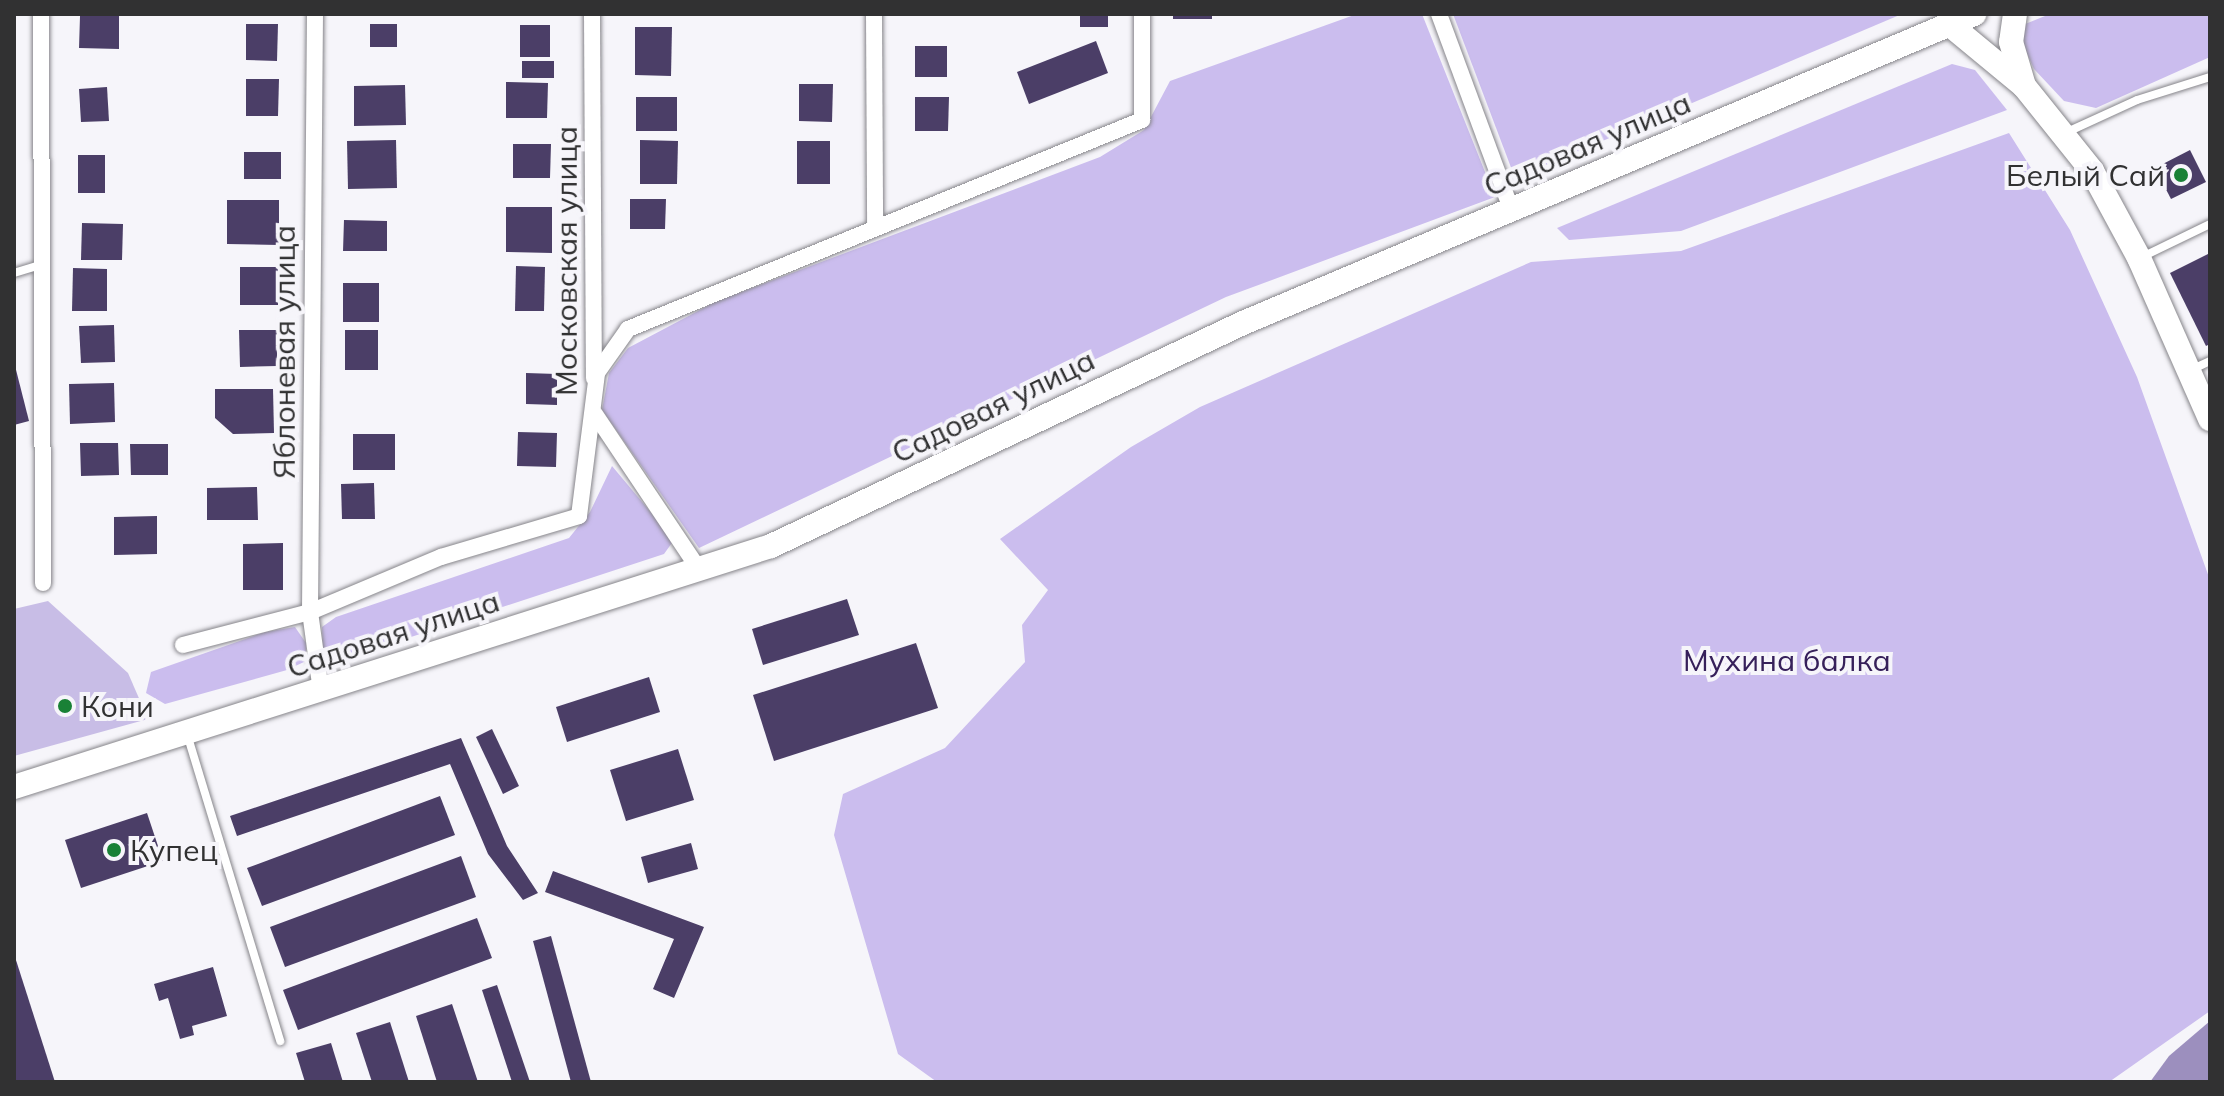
<!DOCTYPE html>
<html>
<head>
<meta charset="utf-8">
<style>
  body { margin:0 }
  #map { position:relative; width:2224px; height:1096px; overflow:hidden; background:#f6f5fa; font-family:Mulish,sans-serif }
  div>[style] { position:absolute }
  [style*='--x'] { left:calc(var(--x)*1px); top:calc(var(--y)*1px); width:calc(var(--w)*1px); rotate:calc(var(--a)*1deg) }
  .green>* { inset:0; background:#c8bde6 }
  .forest>* { inset:0; background:#cbbdee }
  .water>* { inset:0; background:#9c8fbe }
  .building>* { inset:0; background:#4b3e67 }
  .roads { filter:drop-shadow(0 0 2px #86858a) drop-shadow(0 0 2px #86858a) }
  .service>* { height:8px; margin:-4px; padding:0 4px; transform-origin:4px; border-radius:4px; background:#fff }
  .minor>* { height:16px; margin:-8px; padding:0 8px; transform-origin:8px; border-radius:8px; background:#fff }
  .secondary>* { height:24px; margin:-12px; padding:0 12px; transform-origin:12px; border-radius:12px; background:#fff }
  .dots>* { width:22px; height:22px; translate:-50% -50%; box-sizing:border-box; border:4px solid #f6f5fa; border-radius:50% }
  span { translate:-50% -50%; white-space:nowrap; text-align:center; line-height:1.15; -webkit-text-stroke:8px #f6f5fa; paint-order:stroke }
  .street-label { font-size:30px; color:#313132 }
  .poi-label { font-size:30px; color:#313132 }
  .right { translate:-100% -50%; text-align:right }
  .left { translate:0 -50%; text-align:left }
  .park-label { font-size:30px; color:#36205a }
  .frame { position:absolute; inset:0; border:16px solid #313132; pointer-events:none }
</style>
</head>
<body>
<div id="map">
  <div class="green">
    <i style="clip-path:polygon(48px 601px,128px 673px,148px 719px,14px 756px,14px 609px)"></i>
  </div>
  <div class="forest">
    <i style="clip-path:polygon(1357px 14px,1422px 14px,1495px 197px,1226px 297px,699px 548px,602px 410px,609px 373px,628px 348px,715px 302px,1100px 157px,1144px 130px,1170px 81px)"></i>
    <i style="clip-path:polygon(1453px 14px,1902px 14px,1515px 178px)"></i>
    <i style="clip-path:polygon(2050px 14px,2210px 14px,2210px 57px,2096px 108px,2064px 101px,2034px 69px,2015px 28px)"></i>
    <i style="clip-path:polygon(1952px 64px,1975px 70px,2007px 110px,1681px 231px,1569px 240px,1557px 228px)"></i>
    <i style="clip-path:polygon(2009px 133px,2070px 230px,2137px 377px,2210px 580px,2210px 1011px,2109px 1082px,937px 1082px,898px 1054px,834px 835px,843px 794px,945px 748px,1025px 662px,1022px 625px,1048px 590px,1000px 539px,1131px 447px,1200px 407px,1531px 262px,1681px 251px)"></i>
    <i style="clip-path:polygon(612px 466px,674px 540px,664px 554px,344px 659px,323px 660px,322px 627px,336px 617px,569px 538px,590px 512px)"></i>
    <i style="clip-path:polygon(295px 627px,306px 643px,306px 661px,287px 670px,165px 704px,146px 693px,151px 672px,265px 632px)"></i>
  </div>
  <div class="water">
    <i style="clip-path:polygon(2210px 1021px,2210px 1082px,2150px 1082px,2169px 1056px)"></i>
  </div>
  <div class="building">
    <i style="clip-path:polygon(1080px 14px,1108px 14px,1108px 27px,1080px 27px)"></i>
    <i style="clip-path:polygon(1173px 14px,1212px 14px,1212px 19px,1173px 19px)"></i>
    <i style="clip-path:polygon(80px 16px,119px 16px,119px 49px,79px 48px)"></i>
    <i style="clip-path:polygon(246px 24px,278px 24px,277px 61px,246px 60px)"></i>
    <i style="clip-path:polygon(370px 24px,397px 24px,397px 47px,370px 47px)"></i>
    <i style="clip-path:polygon(520px 25px,550px 25px,550px 57px,520px 57px)"></i>
    <i style="clip-path:polygon(635px 27px,672px 27px,671px 76px,635px 75px)"></i>
    <i style="clip-path:polygon(1096px 41px,1108px 73px,1029px 104px,1017px 72px)"></i>
    <i style="clip-path:polygon(915px 46px,947px 46px,947px 77px,915px 77px)"></i>
    <i style="clip-path:polygon(522px 61px,554px 61px,554px 78px,522px 78px)"></i>
    <i style="clip-path:polygon(246px 79px,279px 79px,278px 116px,246px 116px)"></i>
    <i style="clip-path:polygon(506px 82px,548px 83px,547px 118px,506px 118px)"></i>
    <i style="clip-path:polygon(799px 84px,833px 84px,832px 122px,799px 121px)"></i>
    <i style="clip-path:polygon(405px 85px,406px 125px,354px 126px,354px 86px)"></i>
    <i style="clip-path:polygon(107px 87px,109px 121px,81px 122px,79px 89px)"></i>
    <i style="clip-path:polygon(636px 97px,677px 97px,677px 131px,636px 131px)"></i>
    <i style="clip-path:polygon(915px 97px,949px 97px,948px 131px,915px 131px)"></i>
    <i style="clip-path:polygon(396px 140px,397px 188px,348px 189px,347px 141px)"></i>
    <i style="clip-path:polygon(640px 140px,678px 141px,677px 184px,640px 184px)"></i>
    <i style="clip-path:polygon(797px 141px,830px 141px,830px 184px,797px 184px)"></i>
    <i style="clip-path:polygon(513px 144px,551px 144px,550px 178px,513px 178px)"></i>
    <i style="clip-path:polygon(2190px 150px,2206px 182px,2171px 199px,2155px 168px)"></i>
    <i style="clip-path:polygon(244px 152px,281px 152px,281px 179px,244px 179px)"></i>
    <i style="clip-path:polygon(78px 155px,105px 155px,105px 193px,78px 193px)"></i>
    <i style="clip-path:polygon(630px 199px,666px 199px,665px 229px,630px 229px)"></i>
    <i style="clip-path:polygon(227px 200px,279px 200px,279px 245px,227px 244px)"></i>
    <i style="clip-path:polygon(506px 207px,552px 207px,552px 253px,506px 252px)"></i>
    <i style="clip-path:polygon(344px 220px,387px 221px,387px 251px,343px 251px)"></i>
    <i style="clip-path:polygon(82px 223px,123px 224px,122px 260px,81px 260px)"></i>
    <i style="clip-path:polygon(2210px 253px,2210px 344px,2206px 346px,2170px 273px)"></i>
    <i style="clip-path:polygon(516px 266px,545px 267px,544px 311px,515px 311px)"></i>
    <i style="clip-path:polygon(240px 267px,278px 267px,278px 305px,240px 305px)"></i>
    <i style="clip-path:polygon(73px 268px,107px 269px,107px 311px,72px 311px)"></i>
    <i style="clip-path:polygon(343px 283px,379px 283px,379px 322px,343px 322px)"></i>
    <i style="clip-path:polygon(114px 325px,115px 362px,81px 363px,79px 326px)"></i>
    <i style="clip-path:polygon(239px 330px,277px 330px,277px 366px,240px 367px)"></i>
    <i style="clip-path:polygon(345px 330px,378px 330px,378px 370px,345px 370px)"></i>
    <i style="clip-path:polygon(14px 362px,29px 421px,14px 425px)"></i>
    <i style="clip-path:polygon(526px 373px,557px 374px,557px 405px,526px 404px)"></i>
    <i style="clip-path:polygon(114px 383px,115px 422px,70px 424px,69px 384px)"></i>
    <i style="clip-path:polygon(215px 389px,273px 389px,274px 433px,233px 434px,215px 418px)"></i>
    <i style="clip-path:polygon(518px 432px,557px 433px,556px 467px,517px 466px)"></i>
    <i style="clip-path:polygon(353px 434px,395px 434px,395px 470px,353px 470px)"></i>
    <i style="clip-path:polygon(80px 443px,118px 443px,119px 475px,81px 476px)"></i>
    <i style="clip-path:polygon(130px 444px,168px 444px,168px 475px,131px 475px)"></i>
    <i style="clip-path:polygon(374px 483px,375px 519px,342px 519px,341px 484px)"></i>
    <i style="clip-path:polygon(257px 487px,258px 520px,207px 520px,207px 488px)"></i>
    <i style="clip-path:polygon(157px 516px,157px 554px,114px 555px,114px 517px)"></i>
    <i style="clip-path:polygon(283px 543px,283px 590px,243px 590px,243px 544px)"></i>
    <i style="clip-path:polygon(847px 599px,859px 635px,763px 665px,752px 629px)"></i>
    <i style="clip-path:polygon(916px 643px,938px 708px,774px 761px,753px 695px)"></i>
    <i style="clip-path:polygon(649px 677px,660px 712px,567px 742px,556px 707px)"></i>
    <i style="clip-path:polygon(492px 729px,519px 786px,503px 794px,476px 737px)"></i>
    <i style="clip-path:polygon(461px 738px,507px 846px,538px 893px,523px 900px,488px 854px,450px 764px,237px 836px,230px 816px)"></i>
    <i style="clip-path:polygon(678px 749px,694px 800px,626px 821px,610px 770px)"></i>
    <i style="clip-path:polygon(440px 796px,455px 835px,262px 906px,247px 868px)"></i>
    <i style="clip-path:polygon(147px 813px,163px 861px,81px 888px,65px 840px)"></i>
    <i style="clip-path:polygon(691px 843px,698px 869px,648px 883px,641px 857px)"></i>
    <i style="clip-path:polygon(461px 856px,476px 897px,285px 967px,270px 927px)"></i>
    <i style="clip-path:polygon(553px 871px,704px 927px,674px 998px,653px 989px,674px 939px,545px 892px)"></i>
    <i style="clip-path:polygon(477px 918px,492px 958px,298px 1030px,283px 990px)"></i>
    <i style="clip-path:polygon(551px 936px,591px 1082px,571px 1082px,533px 941px)"></i>
    <i style="clip-path:polygon(14px 957px,15px 957px,55px 1082px,14px 1082px)"></i>
    <i style="clip-path:polygon(213px 967px,227px 1016px,192px 1026px,194px 1035px,180px 1039px,168px 998px,159px 1001px,154px 984px)"></i>
    <i style="clip-path:polygon(497px 985px,530px 1082px,512px 1082px,482px 990px)"></i>
    <i style="clip-path:polygon(452px 1004px,478px 1082px,437px 1082px,416px 1016px)"></i>
    <i style="clip-path:polygon(390px 1022px,409px 1082px,372px 1082px,356px 1033px)"></i>
    <i style="clip-path:polygon(331px 1043px,343px 1082px,305px 1082px,296px 1053px)"></i>
  </div>
  <div class="roads">
    <div class="service">
      <i style="--x:2065;--y:133;--w:79;--a:-24.6"></i>
      <i style="--x:2137;--y:100;--w:77;--a:-17.5"></i>
      <i style="--x:2142;--y:257;--w:76;--a:-25.9"></i>
      <i style="--x:14;--y:273;--w:28;--a:-17"></i>
      <i style="--x:2193;--y:369;--w:19;--a:-25"></i>
      <i style="--x:187;--y:734;--w:321;--a:73.1"></i>
    </div>
    <div class="minor">
      <i style="--x:41;--y:14;--w:569;--a:89.8"></i>
      <i style="--x:315;--y:14;--w:598;--a:90.48"></i>
      <i style="--x:310;--y:612;--w:80;--a:82.1"></i>
      <i style="--x:592;--y:14;--w:364;--a:89.7"></i>
      <i style="--x:874;--y:14;--w:211;--a:89.7"></i>
      <i style="--x:1439;--y:14;--w:210;--a:69.7"></i>
      <i style="--x:595;--y:414;--w:189;--a:56.2"></i>
      <i style="--x:183;--y:645;--w:131;--a:-14.6"></i>
      <i style="--x:310;--y:612;--w:142;--a:-22.8"></i>
      <i style="--x:441;--y:557;--w:144;--a:-16.5"></i>
      <i style="--x:579;--y:516;--w:144;--a:-82.8"></i>
      <i style="--x:597;--y:373;--w:54;--a:-54.8"></i>
      <i style="--x:628;--y:329;--w:555;--a:-22.13"></i>
      <i style="--x:1142;--y:120;--w:106;--a:-90"></i>
    </div>
    <div class="secondary">
      <i style="--x:2015;--y:14;--w:28;--a:98"></i>
      <i style="--x:2011;--y:42;--w:46;--a:73.5"></i>
      <i style="--x:1949;--y:24;--w:97;--a:39.6"></i>
      <i style="--x:2024;--y:86;--w:109;--a:51.3"></i>
      <i style="--x:2092;--y:171;--w:99;--a:61.6"></i>
      <i style="--x:2139;--y:258;--w:176;--a:66.2"></i>
      <i style="--x:14;--y:787;--w:794;--a:-17.66"></i>
      <i style="--x:771;--y:546;--w:522;--a:-25.29"></i>
      <i style="--x:1243;--y:323;--w:794;--a:-22.91"></i>
    </div>
  </div>
  <div class="dots">
    <i style="left:2181px;top:175px;background:#198136"></i>
    <i style="left:65px;top:706px;background:#198136"></i>
    <i style="left:114px;top:850px;background:#198136"></i>
  </div>
  <div class="street-label">
    <span style="left:1587px;top:144px;rotate:-23deg">Садовая улица</span>
    <span style="left:566px;top:261px;rotate:-90deg">Московская улица</span>
    <span style="left:284px;top:352px;rotate:-90deg">Яблоневая улица</span>
    <span style="left:993px;top:406px;rotate:-26deg">Садовая улица</span>
    <span style="left:393px;top:634px;rotate:-18deg">Садовая улица</span>
  </div>
  <div class="poi-label">
    <span class="right" style="left:2165px;top:175px">Белый Сай</span>
    <span class="left" style="left:81px;top:706px">Кони</span>
    <span class="left" style="left:130px;top:850px">Купец</span>
  </div>
  <div class="park-label">
    <span style="left:1787px;top:660px">Мухина балка</span>
  </div>
  <div class="frame"></div>
</div>
</body>
</html>
